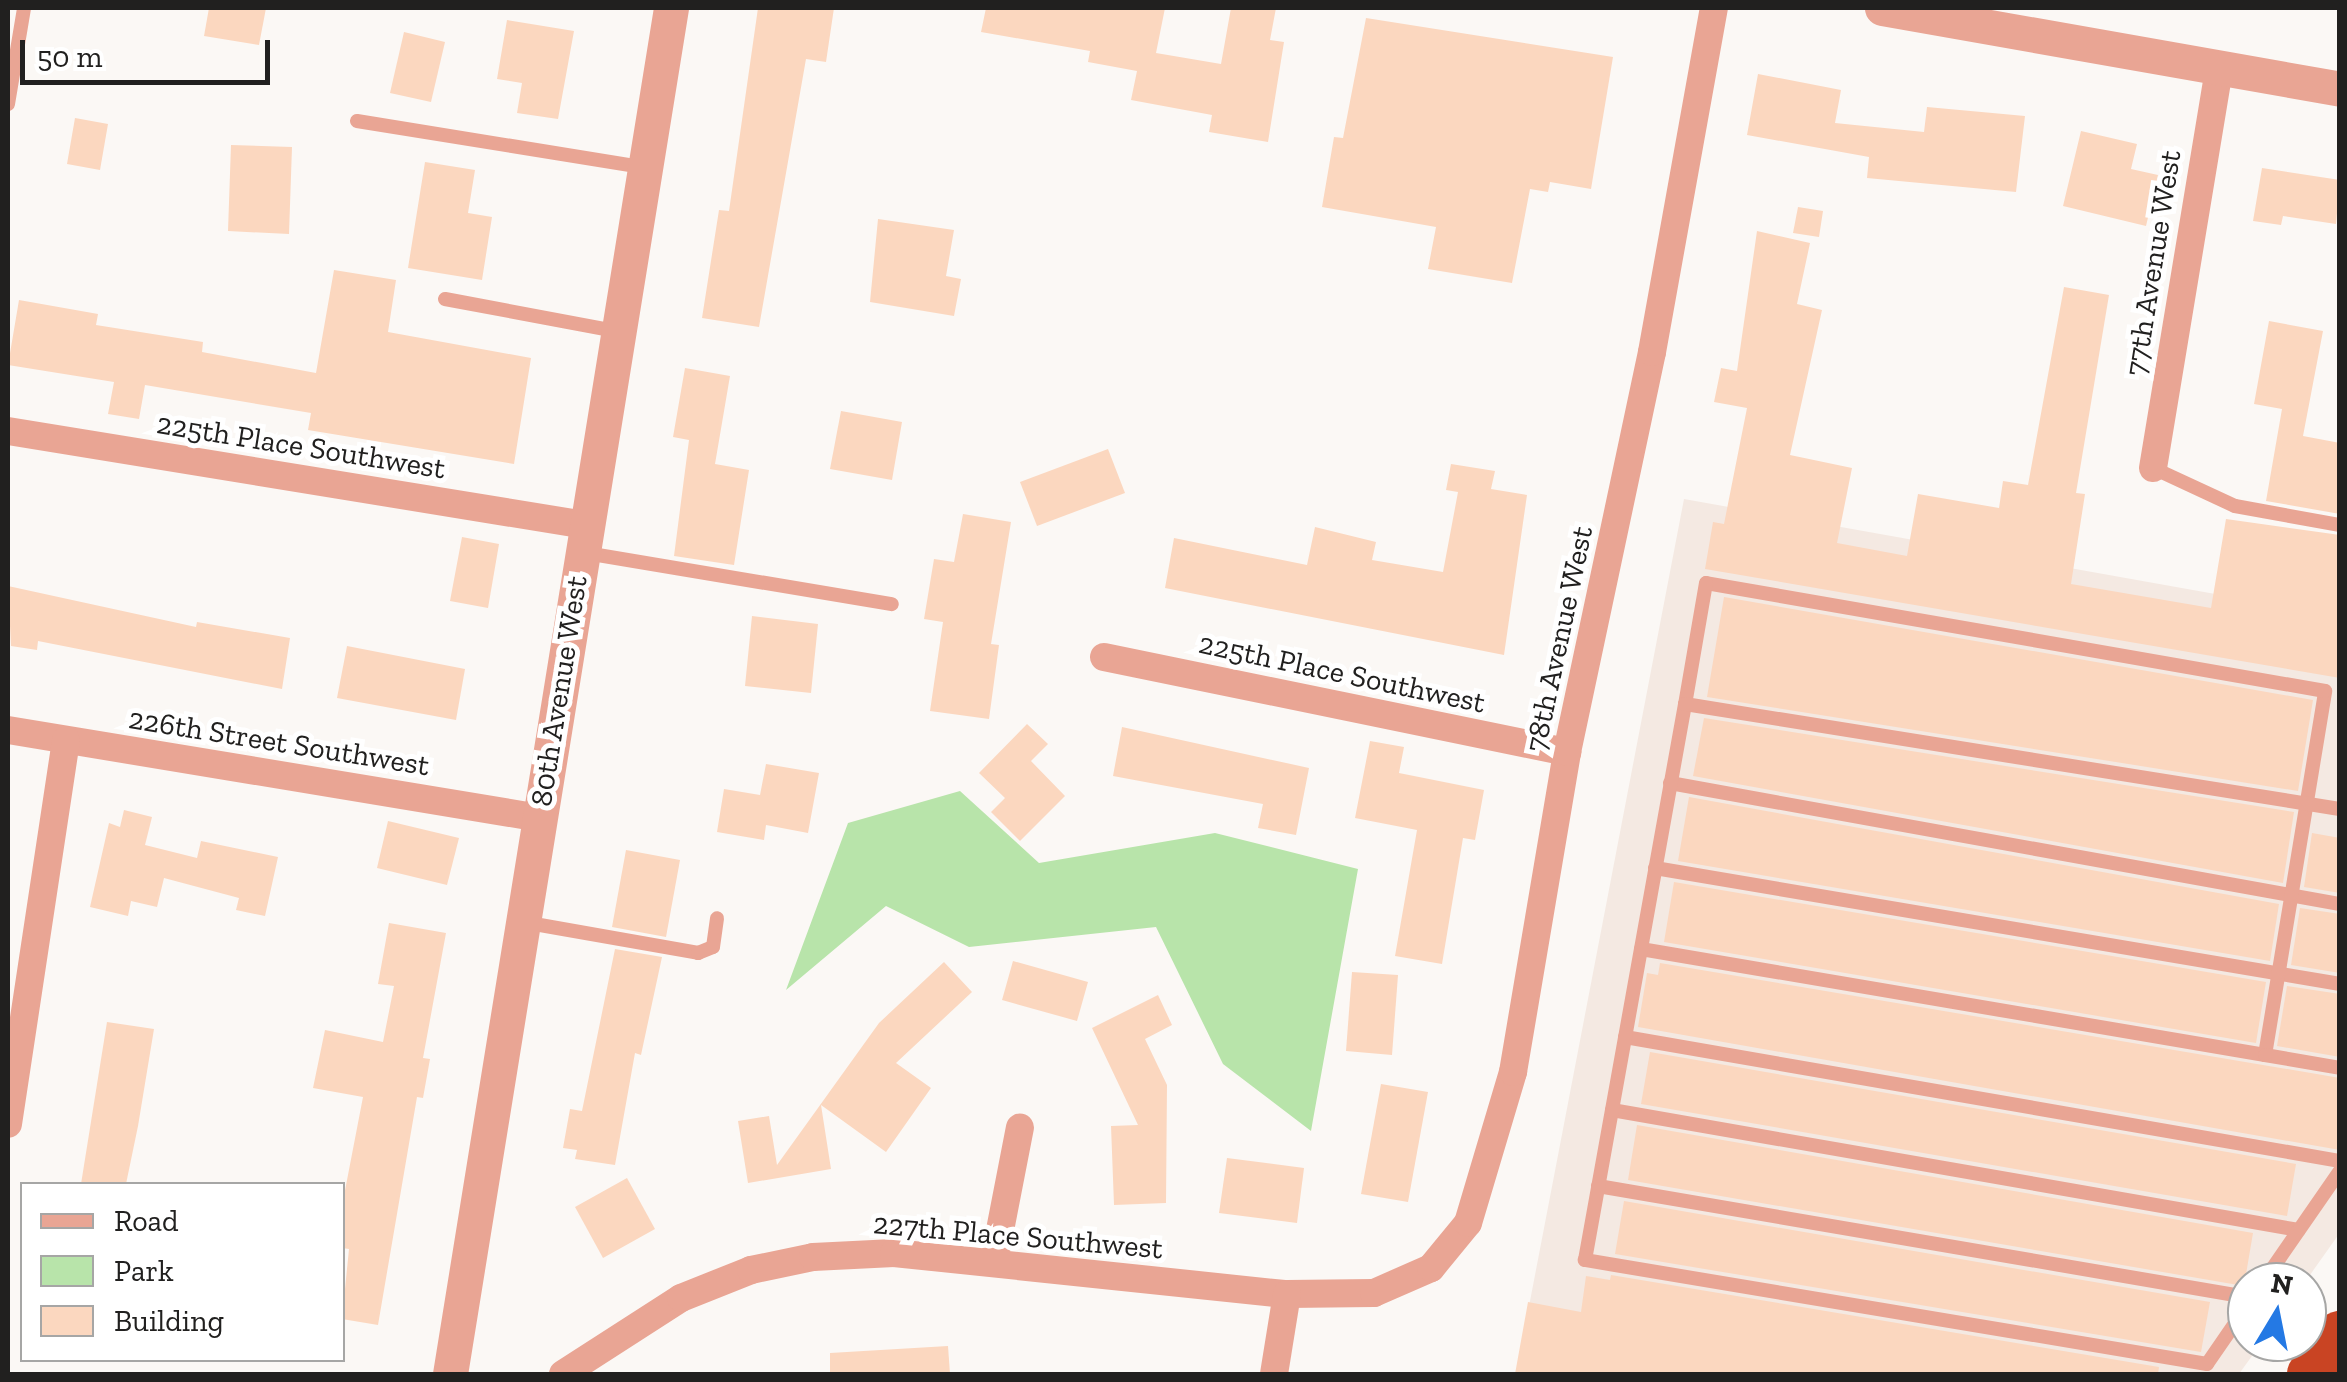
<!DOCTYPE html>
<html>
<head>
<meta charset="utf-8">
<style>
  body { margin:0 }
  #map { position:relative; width:2347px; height:1382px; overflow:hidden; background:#fbf8f5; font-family:"Zilla Slab",serif }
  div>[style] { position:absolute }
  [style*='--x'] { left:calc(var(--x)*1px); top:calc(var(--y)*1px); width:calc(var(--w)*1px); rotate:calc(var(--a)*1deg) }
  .built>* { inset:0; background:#f4e9e2 }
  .green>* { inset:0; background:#b8e4aa }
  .building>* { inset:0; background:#fbd7bf }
  .service>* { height:14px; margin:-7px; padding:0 7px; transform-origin:7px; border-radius:7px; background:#e9a594 }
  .minor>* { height:28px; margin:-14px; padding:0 14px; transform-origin:14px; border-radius:14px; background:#e9a594 }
  .tertiary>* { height:35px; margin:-17.5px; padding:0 17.5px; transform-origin:17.5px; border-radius:17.5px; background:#e9a594 }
  .trunk>* { height:48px; margin:-24px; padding:0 24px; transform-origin:24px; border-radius:24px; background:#c94423 }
  span { translate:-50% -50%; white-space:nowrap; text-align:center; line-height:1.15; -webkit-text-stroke:10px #fff; paint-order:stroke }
  .street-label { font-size:30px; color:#21201f }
  .frame { position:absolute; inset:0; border:10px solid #21201f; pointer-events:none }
  .legend { position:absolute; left:20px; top:1182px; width:325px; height:180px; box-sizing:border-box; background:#fff; border:2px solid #a6a6a5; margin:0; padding:12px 18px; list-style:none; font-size:30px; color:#21201f }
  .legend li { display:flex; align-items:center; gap:20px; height:50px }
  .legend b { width:50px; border:2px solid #a6a6a5 }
  .north { position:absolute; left:2227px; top:1262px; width:100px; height:100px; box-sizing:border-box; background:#fff; border:2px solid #a6a6a5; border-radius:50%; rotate:10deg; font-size:28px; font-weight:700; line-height:40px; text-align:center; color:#21201f }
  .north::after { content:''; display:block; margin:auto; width:35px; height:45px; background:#2479e4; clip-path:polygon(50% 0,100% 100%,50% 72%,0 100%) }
  .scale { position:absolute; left:20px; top:40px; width:250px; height:45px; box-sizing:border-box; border:5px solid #21201f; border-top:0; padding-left:12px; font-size:30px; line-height:35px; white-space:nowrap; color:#21201f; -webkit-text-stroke:8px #fff; paint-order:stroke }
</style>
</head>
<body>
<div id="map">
  <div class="built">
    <i style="clip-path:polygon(1684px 499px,2339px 616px,2339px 1234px,2305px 1282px,2247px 1282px,2247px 1342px,2262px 1342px,2239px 1374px,1516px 1374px)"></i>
  </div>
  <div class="green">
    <i style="clip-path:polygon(960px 791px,1039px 863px,1215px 833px,1358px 869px,1311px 1131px,1223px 1064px,1156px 927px,969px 947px,886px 906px,786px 990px,848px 823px)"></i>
  </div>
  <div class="building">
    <i style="clip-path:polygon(209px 8px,266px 8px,259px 45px,204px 36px)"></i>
    <i style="clip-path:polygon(758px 8px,834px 8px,826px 62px,806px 59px,759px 327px,702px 318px,719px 210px,729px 211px)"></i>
    <i style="clip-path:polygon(986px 8px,1165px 8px,1156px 53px,1221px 64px,1231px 8px,1276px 8px,1270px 40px,1284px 42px,1268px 142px,1209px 132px,1212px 115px,1131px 100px,1137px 71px,1088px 62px,1090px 51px,981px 32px)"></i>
    <i style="clip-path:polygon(1366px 18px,1613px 57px,1591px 189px,1550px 182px,1548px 192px,1530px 189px,1512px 283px,1428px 269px,1436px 227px,1322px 207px,1334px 137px,1343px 138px)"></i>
    <i style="clip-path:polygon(507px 20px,574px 31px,558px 119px,517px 113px,522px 83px,497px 79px)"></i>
    <i style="clip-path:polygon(404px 32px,445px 42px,431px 102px,390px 93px)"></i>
    <i style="clip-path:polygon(1758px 74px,1841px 90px,1835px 123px,1924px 132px,1927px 107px,2025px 116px,2016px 192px,1867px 178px,1869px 157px,1747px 135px)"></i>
    <i style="clip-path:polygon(75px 118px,108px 124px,100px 170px,67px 164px)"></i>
    <i style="clip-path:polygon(2081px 131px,2137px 144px,2131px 169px,2158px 175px,2146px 226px,2063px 206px)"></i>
    <i style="clip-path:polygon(231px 145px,292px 147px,289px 234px,228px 231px)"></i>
    <i style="clip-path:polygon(425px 162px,475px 170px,468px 213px,492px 217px,482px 280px,408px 268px)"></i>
    <i style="clip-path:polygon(2262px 168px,2340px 180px,2336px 224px,2283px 216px,2281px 225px,2253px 221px)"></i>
    <i style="clip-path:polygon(1798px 207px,1823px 211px,1819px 237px,1793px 233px)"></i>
    <i style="clip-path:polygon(878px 219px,954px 230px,946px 276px,961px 279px,954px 316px,870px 302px)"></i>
    <i style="clip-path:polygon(1757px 231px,1810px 243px,1797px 304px,1822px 310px,1790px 455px,1852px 468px,1837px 543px,1907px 556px,1918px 494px,1999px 508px,2003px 481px,2028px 485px,2064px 287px,2109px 295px,2076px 493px,2085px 494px,2071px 584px,2211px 608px,2226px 519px,2340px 535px,2340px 678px,1705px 569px,1713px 522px,1724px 524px,1747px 408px,1714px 402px,1721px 368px,1737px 371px)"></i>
    <i style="clip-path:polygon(334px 270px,396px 280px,388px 332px,531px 358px,514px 464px,308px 430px,311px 413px,145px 385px,139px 419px,108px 414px,114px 382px,8px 365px,19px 300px,98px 314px,96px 325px,203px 342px,202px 352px,316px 373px)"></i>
    <i style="clip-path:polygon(2269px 321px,2323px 331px,2303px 436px,2340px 443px,2340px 514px,2266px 501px,2282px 409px,2254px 404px)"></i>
    <i style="clip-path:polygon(685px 368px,730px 376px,715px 464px,749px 470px,734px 565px,674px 556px,689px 440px,673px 437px)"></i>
    <i style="clip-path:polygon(841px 411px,902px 422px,892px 480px,830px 469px)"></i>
    <i style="clip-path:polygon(1108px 449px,1125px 493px,1037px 526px,1020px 482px)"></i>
    <i style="clip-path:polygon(1451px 464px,1495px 471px,1491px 489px,1527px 495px,1504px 655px,1165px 588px,1174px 538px,1307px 565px,1315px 527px,1376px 542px,1372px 560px,1443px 572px,1458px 492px,1446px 490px)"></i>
    <i style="clip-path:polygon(963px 514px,1011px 522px,991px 644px,999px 645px,989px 719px,930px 711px,943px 622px,924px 619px,934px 559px,954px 562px)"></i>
    <i style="clip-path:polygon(462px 537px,499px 544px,488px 608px,450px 601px)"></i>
    <i style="clip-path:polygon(8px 586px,196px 627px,197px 622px,290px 638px,282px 689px,38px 641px,37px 650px,11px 646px)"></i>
    <i style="clip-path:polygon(1724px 597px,2313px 700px,2298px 791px,1707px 697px)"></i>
    <i style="clip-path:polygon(752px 616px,818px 624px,811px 693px,745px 686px)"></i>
    <i style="clip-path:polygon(347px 646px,465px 669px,456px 720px,337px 698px)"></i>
    <i style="clip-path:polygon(1704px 718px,2294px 812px,2283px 883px,1693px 776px)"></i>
    <i style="clip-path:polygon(1027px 724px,1048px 744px,1031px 761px,1065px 796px,1020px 841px,991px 812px,1005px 798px,979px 773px)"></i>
    <i style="clip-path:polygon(1122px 727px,1309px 768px,1296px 835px,1258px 828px,1263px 804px,1113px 776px)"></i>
    <i style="clip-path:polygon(1370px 741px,1404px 747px,1399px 773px,1484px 790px,1475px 840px,1463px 838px,1442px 964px,1395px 956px,1417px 830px,1355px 818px)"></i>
    <i style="clip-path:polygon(766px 764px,819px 773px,808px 833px,766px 825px,764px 840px,717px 832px,724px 789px,760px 795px)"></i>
    <i style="clip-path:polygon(1689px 797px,2279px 904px,2270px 961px,1678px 861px)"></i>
    <i style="clip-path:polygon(124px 810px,152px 817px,145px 845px,197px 858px,201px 841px,278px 857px,265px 916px,236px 910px,239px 898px,164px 878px,157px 907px,131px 901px,128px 916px,90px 907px,109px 823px,120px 827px)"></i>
    <i style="clip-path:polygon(388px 821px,459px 838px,447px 885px,377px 868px)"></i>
    <i style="clip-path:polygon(2312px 833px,2340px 838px,2340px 893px,2304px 887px)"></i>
    <i style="clip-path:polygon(626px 850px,680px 860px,666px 937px,612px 927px)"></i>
    <i style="clip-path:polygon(1674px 882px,2266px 982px,2256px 1043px,1664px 942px)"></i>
    <i style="clip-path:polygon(2300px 908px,2340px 914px,2340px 973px,2291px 965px)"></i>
    <i style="clip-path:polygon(389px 923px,446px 933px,423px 1058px,430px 1059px,423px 1098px,417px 1097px,378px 1325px,342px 1319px,349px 1249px,342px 1248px,342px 1206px,363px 1097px,313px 1088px,325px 1030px,383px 1042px,394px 986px,378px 984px)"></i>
    <i style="clip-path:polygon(615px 949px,662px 957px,641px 1055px,635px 1053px,615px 1165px,575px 1159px,577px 1150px,563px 1148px,570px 1109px,582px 1111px)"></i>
    <i style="clip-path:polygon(1013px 961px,1088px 982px,1077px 1021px,1002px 1000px)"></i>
    <i style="clip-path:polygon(944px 962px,972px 992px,896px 1063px,931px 1088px,886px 1152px,821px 1105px,831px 1169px,748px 1183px,738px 1121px,769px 1116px,777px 1165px,879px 1023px)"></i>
    <i style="clip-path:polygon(1660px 963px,2340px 1078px,2340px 1150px,1638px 1027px,1647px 973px,1658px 975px)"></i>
    <i style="clip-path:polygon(1352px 972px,1398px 975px,1392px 1055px,1346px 1051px)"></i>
    <i style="clip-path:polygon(2287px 986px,2340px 994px,2340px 1057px,2277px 1046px)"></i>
    <i style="clip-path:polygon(1158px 995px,1172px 1025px,1145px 1039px,1167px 1085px,1166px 1203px,1114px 1205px,1111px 1126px,1138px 1125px,1092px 1028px)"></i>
    <i style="clip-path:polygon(107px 1022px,154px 1029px,138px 1126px,126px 1184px,81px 1184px)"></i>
    <i style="clip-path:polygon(1650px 1052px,2296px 1164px,2287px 1216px,1641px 1104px)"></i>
    <i style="clip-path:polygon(1381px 1084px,1428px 1092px,1408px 1202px,1361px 1194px)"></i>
    <i style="clip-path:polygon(1637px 1125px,2253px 1233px,2244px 1286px,1628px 1180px)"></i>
    <i style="clip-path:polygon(1227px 1158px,1304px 1168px,1297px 1223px,1219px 1213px)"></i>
    <i style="clip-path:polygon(627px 1178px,655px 1229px,603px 1258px,575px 1207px)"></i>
    <i style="clip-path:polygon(1624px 1201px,2210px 1302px,2201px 1352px,1615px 1254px)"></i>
    <i style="clip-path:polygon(1611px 1275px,2159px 1367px,2158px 1374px,1515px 1374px,1528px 1302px,1581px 1312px,1586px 1276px,1610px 1280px)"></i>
    <i style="clip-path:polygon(948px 1346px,950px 1374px,830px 1374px,830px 1353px)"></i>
  </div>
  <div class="service">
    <i style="--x:8;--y:104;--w:97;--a:-80.5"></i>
    <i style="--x:357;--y:121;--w:289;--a:9.2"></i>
    <i style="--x:445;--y:299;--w:174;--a:10.6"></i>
    <i style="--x:2153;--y:468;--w:90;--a:24.9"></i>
    <i style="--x:2235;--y:506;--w:107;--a:10.3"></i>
    <i style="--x:586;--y:553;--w:310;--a:9.5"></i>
    <i style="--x:1670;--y:783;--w:681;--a:10.24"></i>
    <i style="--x:1655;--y:868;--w:695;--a:9.61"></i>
    <i style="--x:523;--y:922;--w:178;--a:10"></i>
    <i style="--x:698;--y:953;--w:16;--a:-22"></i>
    <i style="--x:713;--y:947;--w:29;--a:-82"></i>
    <i style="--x:1641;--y:949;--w:633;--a:9.64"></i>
    <i style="--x:2265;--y:1055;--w:369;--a:-80.6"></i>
    <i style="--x:2325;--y:691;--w:628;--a:-170.1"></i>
    <i style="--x:1706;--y:583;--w:123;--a:99.8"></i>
    <i style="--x:1625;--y:1037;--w:726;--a:9.84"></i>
    <i style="--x:2265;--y:1055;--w:76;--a:9.8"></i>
    <i style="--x:1612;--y:1110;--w:697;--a:9.91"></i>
    <i style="--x:1598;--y:1186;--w:658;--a:9.71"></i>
    <i style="--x:2263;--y:1282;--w:135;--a:-55.3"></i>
    <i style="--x:2247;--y:1306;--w:70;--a:124.6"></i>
    <i style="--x:2207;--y:1364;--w:631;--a:-170.51"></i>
    <i style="--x:1585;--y:1260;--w:565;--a:-79.8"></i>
    <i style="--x:1685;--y:704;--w:663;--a:9.11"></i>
  </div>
  <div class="minor">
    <i style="--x:8;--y:431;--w:585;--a:9.25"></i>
    <i style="--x:2153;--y:468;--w:404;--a:-80.6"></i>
    <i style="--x:1104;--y:657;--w:473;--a:11.6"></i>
    <i style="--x:8;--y:730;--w:539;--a:9.39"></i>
    <i style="--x:8;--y:1124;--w:388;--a:-81.4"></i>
    <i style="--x:994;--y:1261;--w:136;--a:-79"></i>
    <i style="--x:563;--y:1374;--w:140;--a:-32.8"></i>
    <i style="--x:681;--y:1298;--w:75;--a:-21.8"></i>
    <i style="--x:751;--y:1270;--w:63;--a:-11.8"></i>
    <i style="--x:813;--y:1257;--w:81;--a:-2.8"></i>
    <i style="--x:894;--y:1253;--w:395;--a:6"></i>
    <i style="--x:1287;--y:1294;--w:87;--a:-0.7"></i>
    <i style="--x:1374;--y:1293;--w:62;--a:-23.7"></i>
    <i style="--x:1431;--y:1268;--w:58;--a:-50.6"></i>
    <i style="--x:1468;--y:1223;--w:158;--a:-73.4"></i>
    <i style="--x:1513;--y:1072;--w:325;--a:-80.4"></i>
    <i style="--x:1567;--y:752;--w:409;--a:-78"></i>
    <i style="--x:1652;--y:352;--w:350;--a:-79.8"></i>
    <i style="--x:1274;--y:1374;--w:81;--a:-80.8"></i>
  </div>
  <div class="tertiary">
    <i style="--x:1882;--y:8;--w:465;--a:10"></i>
    <i style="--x:450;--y:1374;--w:1384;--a:-80.81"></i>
  </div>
  <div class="trunk">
    <i style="--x:2311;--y:1374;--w:49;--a:-53.4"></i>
  </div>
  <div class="street-label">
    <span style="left:2153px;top:263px;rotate:-81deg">77th Avenue West</span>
    <span style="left:301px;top:446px;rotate:9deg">225th Place Southwest</span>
    <span style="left:1559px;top:639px;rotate:-78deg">78th Avenue West</span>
    <span style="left:1342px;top:673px;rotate:12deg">225th Place Southwest</span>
    <span style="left:559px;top:691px;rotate:-81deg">80th Avenue West</span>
    <span style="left:279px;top:742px;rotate:9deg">226th Street Southwest</span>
    <span style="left:1018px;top:1236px;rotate:5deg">227th Place Southwest</span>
  </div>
  <div class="frame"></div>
  <ul class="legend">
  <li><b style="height:12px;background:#e9a594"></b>Road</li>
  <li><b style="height:28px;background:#b8e4aa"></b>Park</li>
  <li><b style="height:28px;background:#fbd7bf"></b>Building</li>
  </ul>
  <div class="north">N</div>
  <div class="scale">50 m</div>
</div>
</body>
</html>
